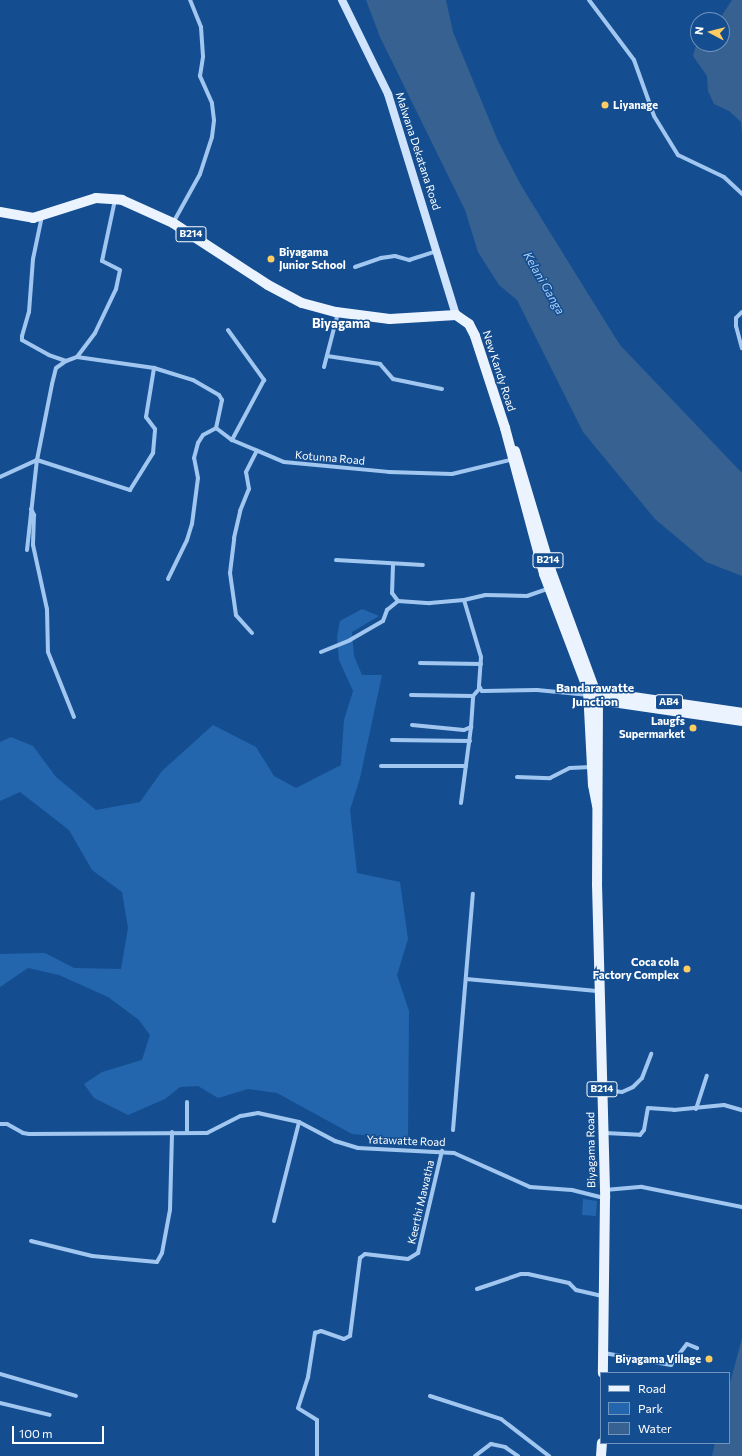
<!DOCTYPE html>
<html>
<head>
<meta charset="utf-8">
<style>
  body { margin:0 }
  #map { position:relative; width:742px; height:1456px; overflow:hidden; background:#144e91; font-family:Commissioner,sans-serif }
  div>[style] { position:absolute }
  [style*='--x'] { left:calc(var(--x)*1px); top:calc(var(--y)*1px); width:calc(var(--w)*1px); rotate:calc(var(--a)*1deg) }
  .green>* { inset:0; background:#2366ae }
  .water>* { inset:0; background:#366191 }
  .street>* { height:4px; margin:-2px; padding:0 2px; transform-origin:2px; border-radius:2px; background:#a1c7f1 }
  .secondary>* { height:8px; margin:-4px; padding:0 4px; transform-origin:4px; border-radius:4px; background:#cfe4fc }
  .primary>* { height:10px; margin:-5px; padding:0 5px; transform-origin:5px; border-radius:5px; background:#ebf3ff }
  .dots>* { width:11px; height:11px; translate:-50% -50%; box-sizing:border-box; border:2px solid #144e91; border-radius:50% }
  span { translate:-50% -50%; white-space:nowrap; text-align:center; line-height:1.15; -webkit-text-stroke:3px #144e91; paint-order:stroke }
  .shield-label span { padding:1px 3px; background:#144e91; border:1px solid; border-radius:3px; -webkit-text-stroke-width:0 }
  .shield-label { font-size:10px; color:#fff; font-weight:700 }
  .poi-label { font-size:11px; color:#fff; font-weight:700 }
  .left { translate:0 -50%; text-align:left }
  .right { translate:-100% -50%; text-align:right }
  .street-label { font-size:11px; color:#fff }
  .water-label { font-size:12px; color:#add1f8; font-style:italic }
  .neighbourhood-label { font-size:12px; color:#fff; font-weight:700 }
  .quarter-label { font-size:13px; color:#fff; font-weight:700 }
  .legend { position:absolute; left:600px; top:1372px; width:130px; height:72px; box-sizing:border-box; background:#144e91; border:1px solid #7295bd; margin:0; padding:5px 7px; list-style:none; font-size:12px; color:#fff }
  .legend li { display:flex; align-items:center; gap:8px; height:20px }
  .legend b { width:20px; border:1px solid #7295bd }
  .north { position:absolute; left:690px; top:12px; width:40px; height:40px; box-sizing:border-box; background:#144e91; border:1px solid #7295bd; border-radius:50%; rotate:277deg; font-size:11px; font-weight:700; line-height:16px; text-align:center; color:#fff }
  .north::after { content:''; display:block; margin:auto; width:14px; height:18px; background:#ffcc61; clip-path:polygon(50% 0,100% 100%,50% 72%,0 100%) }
  .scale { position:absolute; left:12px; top:1426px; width:92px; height:18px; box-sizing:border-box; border:2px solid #fff; border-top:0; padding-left:5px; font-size:12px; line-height:14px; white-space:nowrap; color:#fff; -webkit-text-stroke:3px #144e91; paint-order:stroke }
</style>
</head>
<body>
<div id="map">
  <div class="green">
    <i style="clip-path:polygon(362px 609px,379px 616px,352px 632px,354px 656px,362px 675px,382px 675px,360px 778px,350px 810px,357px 873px,400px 882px,408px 939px,397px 975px,409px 1011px,408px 1139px,352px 1134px,277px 1093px,248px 1089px,218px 1098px,198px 1086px,180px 1087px,165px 1099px,128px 1115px,94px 1098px,84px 1084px,102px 1072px,142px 1060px,150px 1035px,139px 1020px,108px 997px,59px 975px,28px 968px,0 987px,0 954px,45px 953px,74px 968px,121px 969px,128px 928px,122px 892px,92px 870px,69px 830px,20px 792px,0 801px,0 742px,11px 737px,33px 746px,56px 777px,96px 810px,140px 802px,162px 771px,213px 725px,256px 747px,274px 776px,296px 788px,341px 765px,344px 720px,353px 691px,339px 660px,337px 637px,340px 621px)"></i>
    <i style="clip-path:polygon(583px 1199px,597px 1201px,596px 1216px,582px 1215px)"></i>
  </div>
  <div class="water">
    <i style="clip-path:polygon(366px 0,446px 0,453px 32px,498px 141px,522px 187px,590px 297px,620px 345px,742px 473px,742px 576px,706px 562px,655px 519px,583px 432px,517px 300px,499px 285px,478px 252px,465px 210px,380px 37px)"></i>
    <i style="clip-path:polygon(732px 0,742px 0,742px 136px,741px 122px,729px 111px,714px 104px,708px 91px,707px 76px,693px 56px,698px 38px,698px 44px,722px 44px,722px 20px,719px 20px)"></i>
    <i style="clip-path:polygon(742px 1338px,742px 1456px,712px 1456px,715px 1443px,729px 1443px,729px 1387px)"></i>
  </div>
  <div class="street">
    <i style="--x:589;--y:0;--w:75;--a:53.1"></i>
    <i style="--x:634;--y:60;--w:59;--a:70.3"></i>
    <i style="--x:654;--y:116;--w:46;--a:58.4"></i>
    <i style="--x:678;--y:155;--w:51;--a:25.6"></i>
    <i style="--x:724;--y:177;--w:25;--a:43"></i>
    <i style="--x:173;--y:223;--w:56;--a:-61.1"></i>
    <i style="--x:200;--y:174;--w:39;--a:-72"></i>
    <i style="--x:212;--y:137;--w:17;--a:-83"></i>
    <i style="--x:214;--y:120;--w:17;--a:-97"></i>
    <i style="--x:212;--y:103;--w:30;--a:-114"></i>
    <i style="--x:200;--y:76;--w:20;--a:-81"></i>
    <i style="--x:203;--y:56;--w:29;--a:-94"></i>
    <i style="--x:201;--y:27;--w:29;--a:-112"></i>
    <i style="--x:355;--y:267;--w:28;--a:-19"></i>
    <i style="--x:381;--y:258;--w:14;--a:-8"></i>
    <i style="--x:395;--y:256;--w:15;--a:16"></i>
    <i style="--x:409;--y:260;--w:29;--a:-18"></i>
    <i style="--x:742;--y:312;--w:8;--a:135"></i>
    <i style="--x:736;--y:318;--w:8;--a:90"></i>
    <i style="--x:736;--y:326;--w:23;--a:75"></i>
    <i style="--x:228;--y:330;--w:62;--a:54.2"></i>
    <i style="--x:264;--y:380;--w:68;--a:118.1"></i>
    <i style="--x:327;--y:356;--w:54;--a:8.6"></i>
    <i style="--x:380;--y:364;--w:20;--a:49"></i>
    <i style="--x:393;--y:379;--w:50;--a:11.5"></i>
    <i style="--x:77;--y:357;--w:30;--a:-53"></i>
    <i style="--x:95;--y:333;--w:49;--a:-64.5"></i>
    <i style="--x:116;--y:289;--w:19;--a:-78"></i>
    <i style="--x:120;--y:270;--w:20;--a:-153"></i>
    <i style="--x:102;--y:261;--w:62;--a:-78"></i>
    <i style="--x:66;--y:361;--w:12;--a:-20"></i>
    <i style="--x:77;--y:357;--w:78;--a:8.1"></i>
    <i style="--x:324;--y:367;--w:56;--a:-75.5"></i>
    <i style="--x:0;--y:477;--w:41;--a:-24.7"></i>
    <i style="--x:37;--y:460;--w:98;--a:17.9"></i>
    <i style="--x:130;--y:490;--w:44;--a:-58.1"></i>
    <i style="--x:153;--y:453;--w:24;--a:-85"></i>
    <i style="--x:155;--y:429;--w:15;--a:-127"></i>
    <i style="--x:146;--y:417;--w:50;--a:-80.7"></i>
    <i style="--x:154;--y:368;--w:41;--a:17.1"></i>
    <i style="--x:193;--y:380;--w:30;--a:30"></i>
    <i style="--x:219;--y:395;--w:6;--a:59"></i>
    <i style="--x:222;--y:400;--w:29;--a:102"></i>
    <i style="--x:216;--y:428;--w:20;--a:37"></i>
    <i style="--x:232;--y:440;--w:56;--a:22.9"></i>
    <i style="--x:284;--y:462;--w:105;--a:5.4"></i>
    <i style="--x:389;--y:472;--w:63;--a:1.8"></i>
    <i style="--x:452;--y:474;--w:64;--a:-13.6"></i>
    <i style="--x:31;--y:509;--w:7;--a:63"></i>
    <i style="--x:34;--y:515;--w:30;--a:92"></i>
    <i style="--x:33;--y:545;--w:66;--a:77.7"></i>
    <i style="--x:47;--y:609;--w:43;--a:88.7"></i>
    <i style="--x:48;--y:652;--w:70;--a:68.2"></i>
    <i style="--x:27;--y:550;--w:91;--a:-83.7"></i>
    <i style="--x:37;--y:460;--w:77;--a:-78.8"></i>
    <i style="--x:52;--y:384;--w:16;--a:-76"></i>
    <i style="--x:56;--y:368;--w:12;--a:-35"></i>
    <i style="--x:66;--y:361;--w:18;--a:-161"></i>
    <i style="--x:49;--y:355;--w:31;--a:-151"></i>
    <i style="--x:22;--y:340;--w:4;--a:-90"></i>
    <i style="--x:22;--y:336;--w:25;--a:-74"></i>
    <i style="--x:29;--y:312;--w:53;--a:-85.7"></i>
    <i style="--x:33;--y:259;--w:44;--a:-78.2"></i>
    <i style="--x:336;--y:560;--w:87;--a:3.3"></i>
    <i style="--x:393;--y:565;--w:28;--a:92"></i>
    <i style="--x:392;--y:593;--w:10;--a:53"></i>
    <i style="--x:168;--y:579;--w:43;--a:-64"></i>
    <i style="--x:187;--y:540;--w:17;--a:-73"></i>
    <i style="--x:192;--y:524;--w:46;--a:-82.6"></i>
    <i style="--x:198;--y:478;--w:20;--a:-101"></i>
    <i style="--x:194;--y:458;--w:16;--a:-75"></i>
    <i style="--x:198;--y:443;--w:9;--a:-58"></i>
    <i style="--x:203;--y:435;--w:15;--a:-28"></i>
    <i style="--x:464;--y:600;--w:59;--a:73.4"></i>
    <i style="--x:481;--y:657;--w:30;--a:94"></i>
    <i style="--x:479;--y:687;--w:5;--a:53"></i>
    <i style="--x:482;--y:691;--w:55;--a:-1"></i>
    <i style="--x:537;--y:690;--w:52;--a:5.5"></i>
    <i style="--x:252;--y:633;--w:24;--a:-132"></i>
    <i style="--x:236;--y:615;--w:42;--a:-98.1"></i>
    <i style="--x:230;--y:573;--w:35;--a:-83"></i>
    <i style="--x:234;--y:538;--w:28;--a:-77"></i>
    <i style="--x:240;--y:511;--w:24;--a:-68"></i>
    <i style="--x:249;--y:489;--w:17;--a:-100"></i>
    <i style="--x:246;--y:472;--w:22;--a:-63"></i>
    <i style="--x:321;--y:652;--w:31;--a:-22"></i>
    <i style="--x:350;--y:640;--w:38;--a:-30"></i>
    <i style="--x:383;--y:621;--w:12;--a:-70"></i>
    <i style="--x:387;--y:610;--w:14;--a:-39"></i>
    <i style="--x:398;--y:601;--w:32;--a:4"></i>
    <i style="--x:430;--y:603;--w:34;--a:-5"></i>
    <i style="--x:464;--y:600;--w:22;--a:-13"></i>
    <i style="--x:485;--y:595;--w:42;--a:1.4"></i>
    <i style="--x:527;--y:596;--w:24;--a:-19"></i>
    <i style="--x:420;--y:663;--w:61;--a:0.9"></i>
    <i style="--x:411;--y:695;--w:62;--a:0.9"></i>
    <i style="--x:473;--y:696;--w:11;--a:-49"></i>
    <i style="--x:412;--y:725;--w:52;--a:5.5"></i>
    <i style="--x:464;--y:730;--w:8;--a:-23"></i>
    <i style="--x:471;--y:727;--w:31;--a:-86"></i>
    <i style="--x:392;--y:740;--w:78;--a:0.7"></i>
    <i style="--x:381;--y:766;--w:85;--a:0"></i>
    <i style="--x:517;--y:777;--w:33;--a:2"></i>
    <i style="--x:550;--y:778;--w:22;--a:-27"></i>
    <i style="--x:570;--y:768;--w:21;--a:-3"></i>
    <i style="--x:461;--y:803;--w:77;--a:-82.5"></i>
    <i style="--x:466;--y:979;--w:134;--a:5.2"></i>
    <i style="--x:603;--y:1090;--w:19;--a:6"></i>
    <i style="--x:622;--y:1092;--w:12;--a:-24"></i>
    <i style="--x:633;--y:1087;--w:13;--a:-45"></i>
    <i style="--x:642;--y:1078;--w:26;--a:-69"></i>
    <i style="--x:187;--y:1102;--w:30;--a:90"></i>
    <i style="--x:696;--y:1109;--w:35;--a:-72"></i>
    <i style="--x:0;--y:1124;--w:7;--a:0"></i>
    <i style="--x:7;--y:1124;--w:18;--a:29"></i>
    <i style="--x:23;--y:1133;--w:6;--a:9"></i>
    <i style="--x:29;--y:1134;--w:178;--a:-0.3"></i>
    <i style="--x:207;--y:1133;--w:38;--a:-27"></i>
    <i style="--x:241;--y:1116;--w:17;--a:-10"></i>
    <i style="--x:258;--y:1113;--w:42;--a:12.4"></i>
    <i style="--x:299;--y:1122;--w:41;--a:27.8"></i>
    <i style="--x:335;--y:1141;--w:24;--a:17"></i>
    <i style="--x:358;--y:1148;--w:96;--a:3"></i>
    <i style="--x:454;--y:1153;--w:83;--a:24.1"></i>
    <i style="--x:530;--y:1187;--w:42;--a:4.1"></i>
    <i style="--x:572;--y:1190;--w:33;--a:14"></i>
    <i style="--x:453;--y:1130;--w:237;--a:-85.2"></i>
    <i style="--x:605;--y:1133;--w:35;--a:3"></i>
    <i style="--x:640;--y:1135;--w:6;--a:-51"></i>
    <i style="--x:644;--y:1130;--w:22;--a:-80"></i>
    <i style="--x:648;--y:1108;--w:26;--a:4"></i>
    <i style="--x:674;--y:1110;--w:50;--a:-5.7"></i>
    <i style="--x:724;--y:1105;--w:19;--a:16"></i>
    <i style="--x:605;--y:1190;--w:37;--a:-5"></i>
    <i style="--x:642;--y:1187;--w:102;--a:11.3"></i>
    <i style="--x:274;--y:1221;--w:102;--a:-75.8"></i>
    <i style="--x:31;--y:1241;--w:63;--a:13.8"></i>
    <i style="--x:92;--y:1256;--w:65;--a:5.3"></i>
    <i style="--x:157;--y:1262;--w:10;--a:-61"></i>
    <i style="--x:162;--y:1253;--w:44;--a:-79.5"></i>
    <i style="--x:170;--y:1210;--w:78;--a:-88.5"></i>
    <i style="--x:477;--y:1289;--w:46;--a:-18.8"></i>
    <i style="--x:521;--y:1274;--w:7;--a:0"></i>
    <i style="--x:528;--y:1274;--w:42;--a:12.4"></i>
    <i style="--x:569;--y:1283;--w:10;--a:45"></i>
    <i style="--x:576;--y:1290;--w:28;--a:13"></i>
    <i style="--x:604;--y:1353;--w:68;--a:10.2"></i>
    <i style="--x:671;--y:1365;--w:26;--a:-53"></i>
    <i style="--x:687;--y:1344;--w:11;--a:22"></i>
    <i style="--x:0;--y:1374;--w:79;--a:16.1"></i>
    <i style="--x:430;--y:1396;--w:75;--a:17.9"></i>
    <i style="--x:501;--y:1419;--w:61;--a:37.6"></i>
    <i style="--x:0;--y:1403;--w:51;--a:13.5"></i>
    <i style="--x:317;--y:1456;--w:36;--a:-90"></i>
    <i style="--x:317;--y:1420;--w:22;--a:-148"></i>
    <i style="--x:298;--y:1408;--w:33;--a:-72"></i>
    <i style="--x:308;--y:1377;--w:45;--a:-81"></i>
    <i style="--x:315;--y:1333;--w:6;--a:-18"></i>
    <i style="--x:321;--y:1331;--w:24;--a:19"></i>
    <i style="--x:344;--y:1339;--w:7;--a:-27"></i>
    <i style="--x:350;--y:1336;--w:79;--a:-82.7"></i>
    <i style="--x:360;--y:1258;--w:6;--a:-39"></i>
    <i style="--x:365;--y:1254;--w:43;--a:6.6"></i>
    <i style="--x:408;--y:1259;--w:12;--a:-31"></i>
    <i style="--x:418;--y:1253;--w:105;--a:-76.8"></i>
    <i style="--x:475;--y:1456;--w:20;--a:-37"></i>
    <i style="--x:491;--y:1444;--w:14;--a:12"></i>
    <i style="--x:505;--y:1447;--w:16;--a:35"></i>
  </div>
  <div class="secondary">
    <i style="--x:342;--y:0;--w:105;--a:63.9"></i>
    <i style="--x:388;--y:94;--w:231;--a:72.9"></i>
  </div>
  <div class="primary">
    <i style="--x:0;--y:212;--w:34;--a:10"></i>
    <i style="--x:33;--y:218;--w:66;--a:-17.6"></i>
    <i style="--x:96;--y:198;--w:26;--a:4"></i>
    <i style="--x:122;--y:200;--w:56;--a:24.3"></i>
    <i style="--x:173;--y:223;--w:113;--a:33.1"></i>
    <i style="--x:268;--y:285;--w:38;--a:28"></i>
    <i style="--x:302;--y:303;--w:35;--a:15"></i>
    <i style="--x:336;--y:312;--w:54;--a:7.4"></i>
    <i style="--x:390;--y:319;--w:66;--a:-3.5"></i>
    <i style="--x:456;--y:315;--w:16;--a:35"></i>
    <i style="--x:469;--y:324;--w:13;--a:63"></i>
    <i style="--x:475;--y:336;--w:97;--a:71.9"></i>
    <i style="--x:505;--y:428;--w:151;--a:75"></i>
    <i style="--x:544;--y:574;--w:124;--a:69.2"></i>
    <i style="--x:588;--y:690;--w:95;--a:87"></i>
    <i style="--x:593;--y:785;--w:21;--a:79"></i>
    <i style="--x:515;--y:451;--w:125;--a:73.3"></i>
    <i style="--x:551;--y:571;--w:136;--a:69.8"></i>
    <i style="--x:598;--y:699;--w:185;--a:90.3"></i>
    <i style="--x:597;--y:884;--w:314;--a:88.5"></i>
    <i style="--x:605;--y:1198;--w:175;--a:90.7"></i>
    <i style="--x:592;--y:691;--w:152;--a:8.3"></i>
    <i style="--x:592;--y:699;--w:152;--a:8.3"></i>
    <i style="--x:601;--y:1456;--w:13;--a:-86"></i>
  </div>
  <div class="dots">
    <i style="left:605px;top:105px;background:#ffcc61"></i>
    <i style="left:271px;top:259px;background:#ffcc61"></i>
    <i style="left:693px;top:728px;background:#ffcc61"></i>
    <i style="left:687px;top:969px;background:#ffcc61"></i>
    <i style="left:709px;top:1359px;background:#ffcc61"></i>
  </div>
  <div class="shield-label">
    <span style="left:191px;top:234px">B214</span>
    <span style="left:548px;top:560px">B214</span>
    <span style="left:669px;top:702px">AB4</span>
    <span style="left:602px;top:1089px">B214</span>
  </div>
  <div class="poi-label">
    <span class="left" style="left:613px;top:105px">Liyanage</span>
    <span class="left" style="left:279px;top:259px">Biyagama<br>Junior School</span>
    <span class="right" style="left:685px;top:728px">Laugfs<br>Supermarket</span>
    <span class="right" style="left:679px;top:969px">Coca cola<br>Factory Complex</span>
    <span class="right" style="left:701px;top:1359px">Biyagama Village</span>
  </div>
  <div class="street-label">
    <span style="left:418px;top:151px;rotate:72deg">Malwana Dekatana Road</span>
    <span style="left:499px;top:371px;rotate:72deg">New Kandy Road</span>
    <span style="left:330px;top:458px;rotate:5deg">Kotunna Road</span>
    <span style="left:406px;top:1141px;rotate:2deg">Yatawatte Road</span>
    <span style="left:591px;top:1150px;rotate:-91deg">Biyagama Road</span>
    <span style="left:421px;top:1202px;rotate:-77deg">Keerthi Mawatha</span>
  </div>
  <div class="water-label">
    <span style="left:544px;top:283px;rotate:60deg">Kelani Ganga</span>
  </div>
  <div class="neighbourhood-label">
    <span style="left:595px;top:695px">Bandarawatte<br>Junction</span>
  </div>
  <div class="quarter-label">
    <span style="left:341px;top:323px">Biyagama</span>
  </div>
  <ul class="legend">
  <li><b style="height:5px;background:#ebf3ff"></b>Road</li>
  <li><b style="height:11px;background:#2366ae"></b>Park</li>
  <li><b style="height:11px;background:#366191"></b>Water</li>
  </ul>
  <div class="north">N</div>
  <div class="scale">100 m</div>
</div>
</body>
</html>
